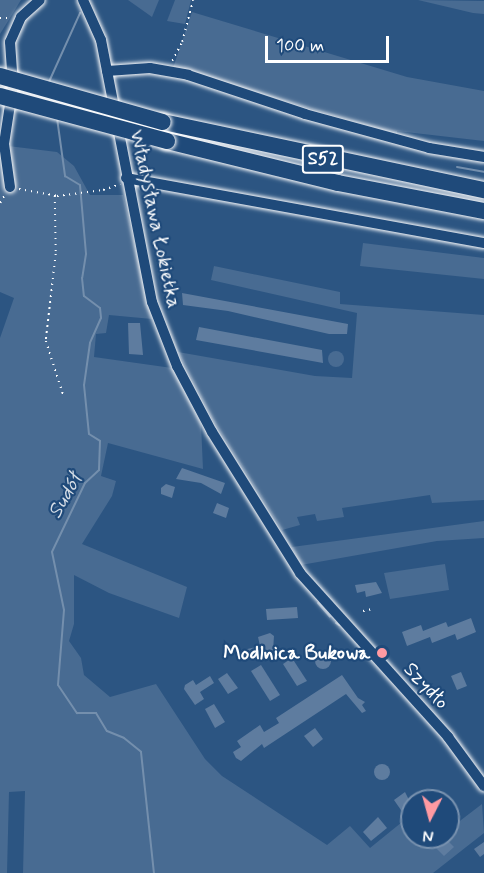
<!DOCTYPE html>
<html>
<head>
<meta charset="utf-8">
<style>
  body { margin:0 }
  #map { position:relative; width:484px; height:873px; overflow:hidden; background:#2c5582; font-family:Mynerve,sans-serif }
  div>[style] { position:absolute }
  [style*='--x'] { left:calc(var(--x)*1px); top:calc(var(--y)*1px); width:calc(var(--w)*1px); rotate:calc(var(--a)*1deg) }
  .green>* { inset:0; background:#486b92 }
  .round { border-radius:50% }
  .stream>* { height:2px; margin:-1px; padding:0 1px; transform-origin:1px; border-radius:1px; background:#748fad }
  .building>* { inset:0; background:#5e7c9f }
  .path>* { height:1.5px; margin-top:-0.75px; transform-origin:0; background:repeating-linear-gradient(90deg,#fff 0 1.5px,transparent 0 6px) }
  .roads { filter:drop-shadow(0 0 2px #fff) drop-shadow(0 0 2px #fff) }
  .minor>* { height:10px; margin:-5px; padding:0 5px; transform-origin:5px; border-radius:5px; background:#1f4a7a }
  .highway>* { height:16px; margin:-8px; padding:0 8px; transform-origin:8px; border-radius:8px; background:#1f4a7a }
  .bridges { filter:drop-shadow(0 0 2px #fff) drop-shadow(0 0 2px #fff) }
  .highway-bridge>* { height:16px; margin:-8px; padding:0 8px; transform-origin:8px; border-radius:8px; background:#1f4a7a }
  .dots>* { width:16px; height:16px; translate:-50% -50%; box-sizing:border-box; border:3px solid #1f4a7a; border-radius:50% }
  span { translate:-50% -50%; white-space:nowrap; text-align:center; line-height:1.15; -webkit-text-stroke:4.5px #1f4a7a; paint-order:stroke }
  .shield-label span { padding:2px 4px; background:#1f4a7a; border:2px solid; border-radius:4px; -webkit-text-stroke-width:0 }
  .shield-label { font-size:18px; color:#fff; font-weight:700 }
  .street-label { font-size:20px; color:#fff }
  .poi-label { font-size:20px; color:#fff; font-weight:700 }
  .right { translate:-100% -50%; text-align:right }
  .water-label { font-size:21px; color:#d5dde6; font-style:italic }
  .north { position:absolute; left:400px; top:789px; width:60px; height:60px; box-sizing:border-box; background:#1f4a7a; border:2px solid #7992af; border-radius:50%; rotate:186deg; font-size:16px; font-weight:700; line-height:24px; text-align:center; color:#fff }
  .north::after { content:''; display:block; margin:auto; width:21px; height:27px; background:#ff9aa2; clip-path:polygon(50% 0,100% 100%,50% 72%,0 100%) }
  .scale { position:absolute; left:265px; top:36px; width:124px; height:27px; box-sizing:border-box; border:3px solid #fff; border-top:0; padding-left:8px; font-size:18px; line-height:21px; white-space:nowrap; color:#fff; -webkit-text-stroke:4px #1f4a7a; paint-order:stroke }
</style>
</head>
<body>
<div id="map">
  <div class="green">
    <i style="clip-path:polygon(0 0,21px 0,0 34px)"></i>
    <i style="clip-path:polygon(128px 0,159px 0,152px 17px)"></i>
    <i style="clip-path:polygon(175px 0,191px 0,185px 24px,167px 21px)"></i>
    <i style="clip-path:polygon(418px 0,484px 1px,484px 14px,473px 13px)"></i>
    <i style="clip-path:polygon(192px 12px,407px 77px,484px 91px,484px 141px,397px 131px,397px 134px,173px 68px)"></i>
    <i style="clip-path:polygon(0 145px,57px 152px,74px 166px,90px 195px,123px 195px,152px 319px,109px 315px,106px 333px,96px 334px,94px 357px,172px 368px,201px 424px,203px 469px,108px 443px,101px 476px,116px 481px,112px 496px,82px 544px,187px 587px,179px 618px,109px 593px,74px 575px,74px 624px,69px 641px,81px 658px,84px 675px,110px 697px,156px 684px,205px 759px,222px 776px,327px 845px,350px 826px,370px 848px,407px 818px,412px 824px,412px 837px,423px 837px,430px 844px,438px 837px,448px 837px,448px 830px,482px 804px,484px 833px,433px 873px,23px 873px,25px 791px,9px 792px,7px 873px,0 873px,0 338px,14px 298px,0 292px)"></i>
    <i style="clip-path:polygon(363px 243px,484px 258px,484px 279px,360px 266px)"></i>
    <i style="clip-path:polygon(214px 266px,340px 292px,340px 304px,484px 315px,484px 500px,432px 503px,430px 495px,342px 508px,344px 517px,317px 521px,315px 514px,297px 517px,300px 525px,282px 530px,213px 420px,178px 352px,315px 376px,352px 378px,357px 313px,211px 280px)"></i>
    <i class="round" style="left:328px;top:351px;width:16px;height:16px"></i>
    <i style="clip-path:polygon(484px 521px,484px 538px,437px 541px,301px 565px,292px 547px)"></i>
    <i style="clip-path:polygon(445px 564px,449px 590px,390px 599px,384px 573px)"></i>
  </div>
  <div class="stream">
    <i style="--x:48;--y:84;--w:78;--a:-65.7"></i>
    <i style="--x:57;--y:118;--w:59;--a:82.1"></i>
    <i style="--x:65;--y:176;--w:17;--a:31"></i>
    <i style="--x:80;--y:185;--w:69;--a:85"></i>
    <i style="--x:86;--y:254;--w:24;--a:99"></i>
    <i style="--x:82;--y:278;--w:18;--a:84"></i>
    <i style="--x:84;--y:296;--w:20;--a:37"></i>
    <i style="--x:100;--y:308;--w:10;--a:84"></i>
    <i style="--x:101;--y:318;--w:27;--a:114"></i>
    <i style="--x:90;--y:343;--w:42;--a:98.1"></i>
    <i style="--x:84;--y:385;--w:49;--a:84.2"></i>
    <i style="--x:89;--y:434;--w:13;--a:32"></i>
    <i style="--x:100;--y:441;--w:29;--a:92"></i>
    <i style="--x:99;--y:470;--w:19;--a:137"></i>
    <i style="--x:85;--y:483;--w:76;--a:115.6"></i>
    <i style="--x:52;--y:552;--w:59;--a:78.3"></i>
    <i style="--x:64;--y:610;--w:75;--a:94.6"></i>
    <i style="--x:58;--y:685;--w:34;--a:56"></i>
    <i style="--x:77;--y:713;--w:19;--a:0"></i>
    <i style="--x:96;--y:713;--w:21;--a:59"></i>
    <i style="--x:107;--y:731;--w:18;--a:22"></i>
    <i style="--x:124;--y:738;--w:22;--a:39"></i>
    <i style="--x:141;--y:752;--w:122;--a:83.9"></i>
    <i style="--x:457;--y:167;--w:27;--a:10"></i>
    <i style="--x:318;--y:603;--w:18;--a:49"></i>
    <i style="--x:336;--y:623;--w:4;--a:34"></i>
  </div>
  <div class="building">
    <i style="clip-path:polygon(182px 293px,348px 324px,347px 334px,329px 334px,228px 311px,183px 305px)"></i>
    <i style="clip-path:polygon(128px 323px,140px 323px,143px 355px,129px 354px)"></i>
    <i style="clip-path:polygon(199px 327px,322px 350px,323px 363px,196px 340px)"></i>
    <i style="clip-path:polygon(182px 468px,225px 483px,221px 494px,201px 483px,176px 479px)"></i>
    <i style="clip-path:polygon(166px 484px,175px 487px,172px 498px,161px 494px,161px 488px)"></i>
    <i style="clip-path:polygon(217px 503px,229px 508px,226px 518px,213px 513px)"></i>
    <i style="clip-path:polygon(376px 582px,382px 593px,366px 597px,365px 591px,357px 593px,355px 585px)"></i>
    <i style="clip-path:polygon(297px 607px,298px 618px,267px 620px,266px 609px)"></i>
    <i style="clip-path:polygon(471px 618px,476px 632px,457px 640px,455px 634px,432px 643px,430px 637px,407px 646px,402px 632px,421px 625px,423px 631px,446px 622px,448px 627px)"></i>
    <i style="clip-path:polygon(270px 633px,274px 636px,273px 651px,245px 658px,243px 650px,260px 646px,258px 637px)"></i>
    <i class="round" style="left:315px;top:653px;width:16px;height:16px"></i>
    <i style="clip-path:polygon(292px 658px,307px 681px,297px 686px,283px 664px)"></i>
    <i style="clip-path:polygon(261px 665px,280px 695px,270px 701px,251px 671px)"></i>
    <i style="clip-path:polygon(461px 672px,467px 686px,457px 690px,451px 676px)"></i>
    <i style="clip-path:polygon(227px 673px,238px 688px,228px 694px,218px 679px)"></i>
    <i style="clip-path:polygon(342px 675px,358px 698px,365px 702px,362px 705px,366px 711px,362px 713px,346px 694px,264px 748px,262px 744px,241px 761px,236px 758px,233px 752px,241px 747px,237px 741px,260px 725px,264px 732px,279px 723px,276px 718px)"></i>
    <i style="clip-path:polygon(210px 676px,214px 683px,200px 692px,204px 699px,195px 705px,184px 689px,185px 685px,193px 680px,196px 685px)"></i>
    <i style="clip-path:polygon(214px 704px,225px 722px,215px 728px,205px 709px)"></i>
    <i style="clip-path:polygon(315px 728px,323px 739px,313px 747px,304px 736px)"></i>
    <i class="round" style="left:374px;top:764px;width:16px;height:16px"></i>
    <i style="clip-path:polygon(405px 792px,412px 806px,403px 813px,394px 800px)"></i>
    <i style="clip-path:polygon(378px 817px,387px 828px,371px 841px,363px 832px)"></i>
    <i style="clip-path:polygon(445px 838px,454px 847px,444px 856px,435px 847px)"></i>
    <i style="clip-path:polygon(484px 842px,484px 854px,480px 857px,474px 849px)"></i>
  </div>
  <div class="path">
    <i style="--x:0;--y:18;--w:11;--a:0"></i>
    <i style="--x:172;--y:61;--w:21;--a:-62"></i>
    <i style="--x:182;--y:42;--w:43;--a:-75.3"></i>
    <i style="--x:19;--y:189;--w:39;--a:10"></i>
    <i style="--x:57;--y:196;--w:46;--a:-7.4"></i>
    <i style="--x:103;--y:190;--w:18;--a:-19"></i>
    <i style="--x:55;--y:196;--w:58;--a:89"></i>
    <i style="--x:56;--y:254;--w:88;--a:96.6"></i>
    <i style="--x:46;--y:341;--w:59;--a:72.2"></i>
    <i style="--x:0;--y:203;--w:8;--a:-60"></i>
    <i style="--x:363;--y:611;--w:9;--a:-13"></i>
  </div>
  <div class="roads">
    <div class="minor">
      <i style="--x:83;--y:0;--w:44;--a:65.8"></i>
      <i style="--x:101;--y:40;--w:267;--a:79"></i>
      <i style="--x:152;--y:302;--w:69;--a:68.7"></i>
      <i style="--x:177;--y:366;--w:75;--a:62.1"></i>
      <i style="--x:212;--y:432;--w:166;--a:58"></i>
      <i style="--x:300;--y:573;--w:221;--a:47.9"></i>
      <i style="--x:448;--y:737;--w:61;--a:53.7"></i>
      <i style="--x:107;--y:71;--w:43;--a:-4"></i>
      <i style="--x:150;--y:68;--w:39;--a:10"></i>
      <i style="--x:188;--y:75;--w:123;--a:18.4"></i>
      <i style="--x:305;--y:114;--w:129;--a:15.3"></i>
      <i style="--x:429;--y:148;--w:56;--a:9.3"></i>
      <i style="--x:126;--y:178;--w:364;--a:10.3"></i>
      <i style="--x:10;--y:187;--w:43;--a:-97.9"></i>
      <i style="--x:4;--y:144;--w:60;--a:-81.3"></i>
      <i style="--x:13;--y:85;--w:43;--a:-94"></i>
      <i style="--x:10;--y:42;--w:27;--a:-66"></i>
      <i style="--x:21;--y:17;--w:25;--a:-42"></i>
    </div>
    <div class="highway">
      <i style="--x:163;--y:122;--w:328;--a:12"></i>
      <i style="--x:167;--y:141;--w:176;--a:13.8"></i>
      <i style="--x:338;--y:183;--w:149;--a:10.9"></i>
    </div>
  </div>
  <div class="bridges">
    <div class="highway-bridge">
      <i style="--x:0;--y:76;--w:169;--a:15.8"></i>
      <i style="--x:0;--y:96;--w:173;--a:15.1"></i>
    </div>
  </div>
  <div class="dots">
    <i style="left:382px;top:653px;background:#ff9aa2"></i>
  </div>
  <div class="shield-label">
    <span style="left:323px;top:159px">S52</span>
  </div>
  <div class="street-label">
    <span style="left:155px;top:219px;rotate:78deg">Władysława Łokietka</span>
    <span style="left:426px;top:686px;rotate:47deg">Szydło</span>
  </div>
  <div class="poi-label">
    <span class="right" style="left:370px;top:653px">Modlnica Bukowa</span>
  </div>
  <div class="water-label">
    <span style="left:65px;top:496px;rotate:-60deg">Sudół</span>
  </div>
  <div class="north">N</div>
  <div class="scale">100 m</div>
</div>
</body>
</html>
